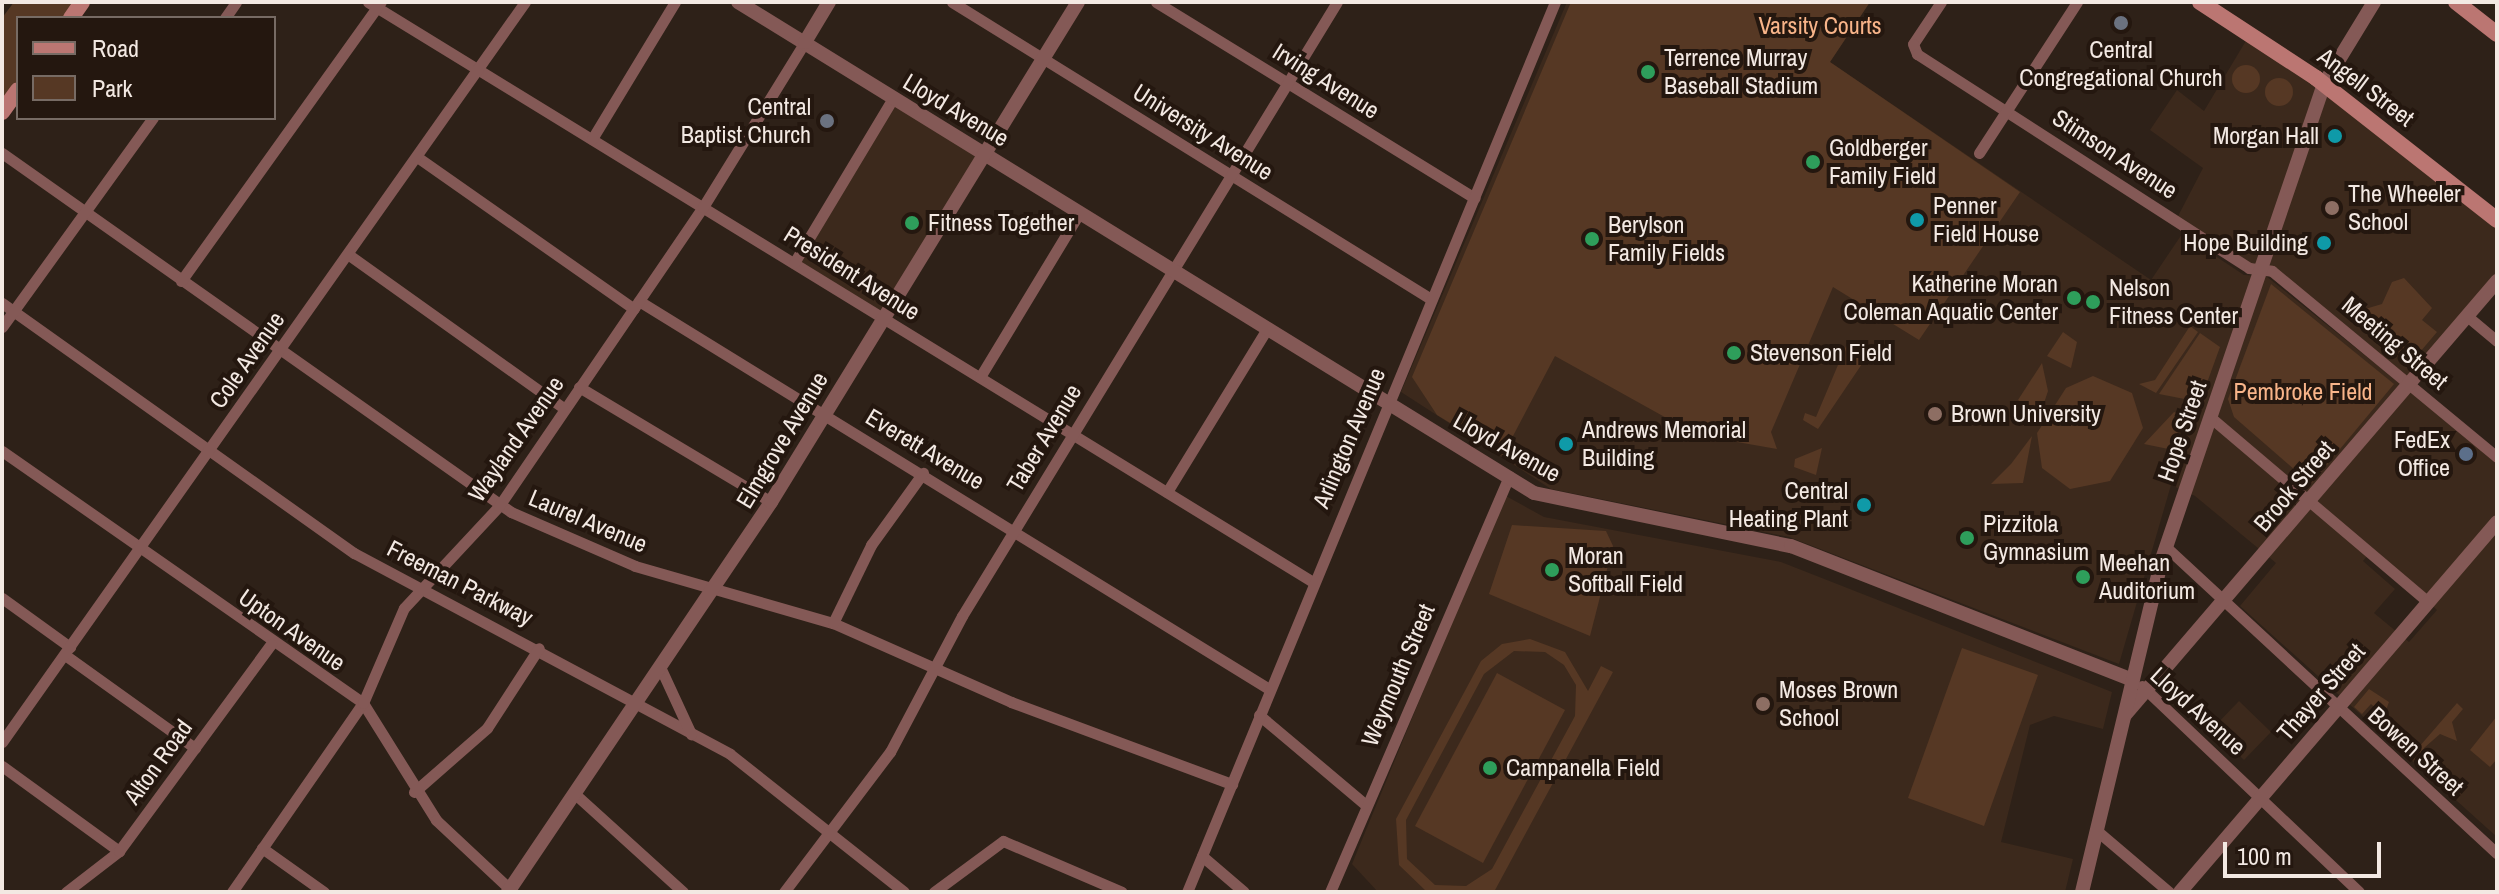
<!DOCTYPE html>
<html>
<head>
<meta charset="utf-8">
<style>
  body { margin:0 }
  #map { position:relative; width:2499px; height:894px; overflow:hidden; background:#2e2118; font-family:"Archivo Narrow",sans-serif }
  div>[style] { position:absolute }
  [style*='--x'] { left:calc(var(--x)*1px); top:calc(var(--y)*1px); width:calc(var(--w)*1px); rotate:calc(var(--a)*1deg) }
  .built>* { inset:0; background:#3c291c }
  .green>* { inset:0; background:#563824 }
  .round { border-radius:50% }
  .minor>* { height:11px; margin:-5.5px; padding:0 5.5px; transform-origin:5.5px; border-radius:5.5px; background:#845956 }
  .tertiary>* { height:14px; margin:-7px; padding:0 7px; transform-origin:7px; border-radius:7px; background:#845956 }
  .secondary>* { height:16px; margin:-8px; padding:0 8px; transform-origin:8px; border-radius:8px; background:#bb7672 }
  .dots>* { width:22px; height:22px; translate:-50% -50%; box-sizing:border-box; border:4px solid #24170f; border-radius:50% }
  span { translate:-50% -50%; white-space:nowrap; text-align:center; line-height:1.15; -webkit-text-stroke:8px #24170f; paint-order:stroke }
  .park-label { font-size:24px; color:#f8b489 }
  .poi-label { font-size:24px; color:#f3e9e3 }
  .left { translate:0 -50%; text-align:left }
  .right { translate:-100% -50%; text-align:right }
  .street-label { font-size:24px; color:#f3e9e3 }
  .frame { position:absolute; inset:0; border:4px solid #f3e9e3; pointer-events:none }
  .legend { position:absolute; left:16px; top:16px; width:260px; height:104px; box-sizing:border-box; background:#24170f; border:2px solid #776b64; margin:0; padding:10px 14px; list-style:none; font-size:24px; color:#f3e9e3 }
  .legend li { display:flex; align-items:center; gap:16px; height:40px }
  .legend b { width:40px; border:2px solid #776b64 }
  .scale { position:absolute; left:2223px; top:842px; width:158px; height:36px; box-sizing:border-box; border:4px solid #f3e9e3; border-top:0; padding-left:10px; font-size:24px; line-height:28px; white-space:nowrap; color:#f3e9e3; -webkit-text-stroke:6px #24170f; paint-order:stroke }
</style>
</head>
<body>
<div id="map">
  <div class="built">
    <i style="clip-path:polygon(evenodd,1567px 2px,1870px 2px,1830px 62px,2151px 280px,2182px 234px,2244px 275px,2266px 276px,2497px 461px,2497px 837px,2240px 606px,2276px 563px,2195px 496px,2171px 485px,2119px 664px,1789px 537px,1551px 489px,1401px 392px,1567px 2px,2372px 550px,2437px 610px,2409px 642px,2374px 613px,2395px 589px,2363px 561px,2372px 550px)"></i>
    <i style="clip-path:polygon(2250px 34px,2497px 220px,2497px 281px,2410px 384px,2261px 270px,2176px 220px,2203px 168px,2150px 130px,2177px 90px,2204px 111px)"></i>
    <i style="clip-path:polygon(894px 95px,984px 149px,884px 315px,798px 265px)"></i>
    <i style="clip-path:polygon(1504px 495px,1544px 517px,1781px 562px,2112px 692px,2103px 729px,2054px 716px,2030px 725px,2001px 842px,2073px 859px,2065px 892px,1378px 892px,1352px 864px)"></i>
    <i style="clip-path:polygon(2239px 701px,2271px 732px,2244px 760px,2212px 729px)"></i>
  </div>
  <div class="green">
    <i style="clip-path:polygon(14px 2px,74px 2px,62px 18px,18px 18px,18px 79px,2px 101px,2px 18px)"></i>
    <i style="clip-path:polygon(1571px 2px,1870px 2px,1830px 62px,2020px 192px,1919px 340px,1833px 287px,1771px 432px,1777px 449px,1697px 435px,1555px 356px,1503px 455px,1437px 415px,1412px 377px)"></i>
    <i class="round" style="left:2232px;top:65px;width:28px;height:28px"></i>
    <i class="round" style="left:2265px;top:78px;width:28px;height:28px"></i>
    <i style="clip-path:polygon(2404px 278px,2432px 308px,2422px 320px,2437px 332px,2409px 365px,2372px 338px,2365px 309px,2382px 304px,2392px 282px)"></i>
    <i style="clip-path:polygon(2271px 284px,2394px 384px,2311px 484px,2234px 417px,2228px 399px)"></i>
    <i style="clip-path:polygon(2190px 326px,2198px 332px,2156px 393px,2139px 384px,2155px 380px)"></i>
    <i style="clip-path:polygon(2063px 332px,2077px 342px,2071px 368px,2047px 356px)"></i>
    <i style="clip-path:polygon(2200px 333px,2220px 347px,2200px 402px,2159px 394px)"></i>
    <i style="clip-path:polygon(1846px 346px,1866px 358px,1818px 429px,1803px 420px,1805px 413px,1816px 417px)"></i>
    <i style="clip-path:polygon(2042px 363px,2048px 391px,2040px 415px,2018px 400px)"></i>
    <i style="clip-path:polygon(2093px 376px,2132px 393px,2143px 428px,2110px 481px,2070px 489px,2042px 468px,2037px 433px,2066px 388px)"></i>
    <i style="clip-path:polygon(2174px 412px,2194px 419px,2183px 452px,2144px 444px)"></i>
    <i style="clip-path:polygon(2032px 436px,2023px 483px,1991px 484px,2011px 464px)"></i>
    <i style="clip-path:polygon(1822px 448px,1816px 475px,1794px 467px,1795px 459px)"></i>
    <i style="clip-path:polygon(1512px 525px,1606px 531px,1613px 546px,1590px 636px,1489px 594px)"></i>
    <i style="clip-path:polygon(evenodd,1530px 639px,1565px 652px,1588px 691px,1601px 666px,1613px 672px,1494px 892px,1427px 892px,1399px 865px,1396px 819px,1481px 661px,1502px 644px,1530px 639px,1514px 651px,1545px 652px,1564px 665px,1576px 685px,1575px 716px,1492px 869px,1466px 886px,1435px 885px,1407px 859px,1406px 820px,1484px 674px,1514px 651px)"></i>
    <i style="clip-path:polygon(1962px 648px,2038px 675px,1984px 826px,1908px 798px)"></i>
    <i style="clip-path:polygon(1497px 673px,1565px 710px,1483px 863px,1415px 826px)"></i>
    <i style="clip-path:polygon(2369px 689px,2389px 702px,2382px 721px,2419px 747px,2457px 703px,2463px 709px,2452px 722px,2457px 741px,2440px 734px,2424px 748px,2421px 766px,2370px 721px,2379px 711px,2371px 704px,2362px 714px,2354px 707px)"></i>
    <i style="clip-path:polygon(2497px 716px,2497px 759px,2490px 767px,2470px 750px)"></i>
  </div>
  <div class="minor">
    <i style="--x:368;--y:2;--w:1109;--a:31.54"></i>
    <i style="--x:952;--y:2;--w:564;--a:31.8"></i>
    <i style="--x:1156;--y:2;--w:374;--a:31.6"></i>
    <i style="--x:1941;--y:2;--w:50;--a:123.7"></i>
    <i style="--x:1913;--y:44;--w:11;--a:68"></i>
    <i style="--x:1917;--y:54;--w:395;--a:32.8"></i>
    <i style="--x:2249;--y:268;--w:23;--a:7"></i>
    <i style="--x:2272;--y:271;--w:292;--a:39.6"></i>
    <i style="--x:225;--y:18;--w:19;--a:-55"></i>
    <i style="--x:592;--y:139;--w:160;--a:-58.8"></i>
    <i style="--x:2;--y:153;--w:623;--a:35.2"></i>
    <i style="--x:511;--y:512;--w:135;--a:23.5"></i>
    <i style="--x:635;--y:566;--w:206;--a:16.1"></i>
    <i style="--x:833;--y:623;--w:195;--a:23.9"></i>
    <i style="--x:1011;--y:702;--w:236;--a:20.4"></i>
    <i style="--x:1979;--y:153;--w:180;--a:-57"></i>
    <i style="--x:420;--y:159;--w:261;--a:35"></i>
    <i style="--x:349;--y:255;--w:265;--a:35.5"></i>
    <i style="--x:794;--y:263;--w:192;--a:-59"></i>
    <i style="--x:181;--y:281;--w:343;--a:-54.4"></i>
    <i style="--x:639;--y:301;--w:740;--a:31.63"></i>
    <i style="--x:2;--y:303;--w:432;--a:35.4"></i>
    <i style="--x:354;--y:553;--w:426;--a:28.1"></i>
    <i style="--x:730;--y:754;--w:222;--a:38.4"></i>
    <i style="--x:2467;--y:316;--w:39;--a:40"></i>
    <i style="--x:2;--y:327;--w:258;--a:-54.2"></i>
    <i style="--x:980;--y:377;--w:193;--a:-58.8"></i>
    <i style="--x:579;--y:387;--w:224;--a:30.9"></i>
    <i style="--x:2210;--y:417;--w:286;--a:40.3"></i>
    <i style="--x:2;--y:451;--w:440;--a:34.9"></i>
    <i style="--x:363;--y:703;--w:138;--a:58"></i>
    <i style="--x:436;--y:820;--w:105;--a:43.1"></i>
    <i style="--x:1167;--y:492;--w:193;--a:-58.5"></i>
    <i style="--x:2166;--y:547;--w:451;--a:42.8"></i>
    <i style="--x:2;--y:598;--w:84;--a:35.8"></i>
    <i style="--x:833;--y:623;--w:87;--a:-64"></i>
    <i style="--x:871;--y:545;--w:89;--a:-54.2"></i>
    <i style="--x:65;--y:655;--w:160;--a:35.6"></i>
    <i style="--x:661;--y:669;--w:72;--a:65.2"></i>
    <i style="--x:2142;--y:686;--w:299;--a:43.5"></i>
    <i style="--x:1259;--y:715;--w:140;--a:40.1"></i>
    <i style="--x:2;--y:742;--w:906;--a:-54.75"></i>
    <i style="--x:2;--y:766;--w:145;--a:36"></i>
    <i style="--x:414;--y:792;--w:97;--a:-41.2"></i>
    <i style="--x:487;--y:728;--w:95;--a:-57"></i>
    <i style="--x:575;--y:794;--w:146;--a:42.2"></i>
    <i style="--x:2096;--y:830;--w:96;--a:40.3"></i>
    <i style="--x:262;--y:848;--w:76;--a:35.4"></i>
    <i style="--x:1202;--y:856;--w:55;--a:40.6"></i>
    <i style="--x:66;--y:892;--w:67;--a:-37.7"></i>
    <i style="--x:119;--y:851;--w:257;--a:-53.7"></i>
    <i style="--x:232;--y:892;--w:230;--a:-55.3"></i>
    <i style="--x:363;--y:703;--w:103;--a:-66.7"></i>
    <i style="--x:404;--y:608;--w:139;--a:-47"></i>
    <i style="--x:499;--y:506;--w:362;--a:-55.7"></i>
    <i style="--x:703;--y:207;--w:194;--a:-58.3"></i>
    <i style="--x:784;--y:892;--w:176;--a:-52.9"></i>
    <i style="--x:890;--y:752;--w:154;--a:-62.1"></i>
    <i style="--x:962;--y:616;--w:719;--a:-58.59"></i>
    <i style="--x:934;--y:892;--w:86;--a:-36.5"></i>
    <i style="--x:1003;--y:841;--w:129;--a:23.2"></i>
    <i style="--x:1187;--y:892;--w:963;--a:-67.54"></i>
    <i style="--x:1330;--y:892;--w:453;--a:-66.7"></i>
  </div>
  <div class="tertiary">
    <i style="--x:738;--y:2;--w:935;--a:31.67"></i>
    <i style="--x:1534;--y:493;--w:262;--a:11.7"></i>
    <i style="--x:1791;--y:546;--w:367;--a:21.4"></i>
    <i style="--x:805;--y:42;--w:47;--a:-59"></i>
    <i style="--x:2125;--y:715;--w:572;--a:-49.4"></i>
    <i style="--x:508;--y:892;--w:470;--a:-56"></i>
    <i style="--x:771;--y:502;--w:587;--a:-58.45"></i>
    <i style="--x:2082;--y:892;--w:342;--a:-76.5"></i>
    <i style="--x:2162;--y:559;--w:502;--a:-71.17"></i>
    <i style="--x:2324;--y:84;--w:96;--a:-58.6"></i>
    <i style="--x:2180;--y:892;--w:487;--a:-49.4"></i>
  </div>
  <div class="secondary">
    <i style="--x:2200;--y:2;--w:139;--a:33.2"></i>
    <i style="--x:2316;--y:78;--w:230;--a:38.1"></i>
    <i style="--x:2456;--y:2;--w:52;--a:38"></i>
    <i style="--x:71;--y:18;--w:19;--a:-55"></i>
    <i style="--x:2;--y:112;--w:27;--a:-54"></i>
  </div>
  <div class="dots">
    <i style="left:2121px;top:23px;background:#6b7280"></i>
    <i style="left:1648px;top:72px;background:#2e9e5b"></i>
    <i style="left:827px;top:121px;background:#6b7280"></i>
    <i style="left:2335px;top:136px;background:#0f9aa8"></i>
    <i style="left:1813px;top:162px;background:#2e9e5b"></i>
    <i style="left:2332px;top:208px;background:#8d6e63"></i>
    <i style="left:1917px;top:220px;background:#0f9aa8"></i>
    <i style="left:912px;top:223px;background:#2e9e5b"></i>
    <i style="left:1592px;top:239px;background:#2e9e5b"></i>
    <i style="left:2324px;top:243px;background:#0f9aa8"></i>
    <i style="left:2074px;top:298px;background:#2e9e5b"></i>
    <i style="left:2093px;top:302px;background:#2e9e5b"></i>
    <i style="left:1734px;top:353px;background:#2e9e5b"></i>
    <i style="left:1935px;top:414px;background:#8d6e63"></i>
    <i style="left:1566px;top:444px;background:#0f9aa8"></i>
    <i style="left:2466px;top:454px;background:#5c6f8a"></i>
    <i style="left:1864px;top:505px;background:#0f9aa8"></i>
    <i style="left:1967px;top:538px;background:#2e9e5b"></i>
    <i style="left:1552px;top:570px;background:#2e9e5b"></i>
    <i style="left:2083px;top:577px;background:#2e9e5b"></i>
    <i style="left:1763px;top:704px;background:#8d6e63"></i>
    <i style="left:1490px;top:768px;background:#2e9e5b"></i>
  </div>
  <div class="park-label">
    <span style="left:1820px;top:26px">Varsity Courts</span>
    <span style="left:2303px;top:392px">Pembroke Field</span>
  </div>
  <div class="poi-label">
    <span style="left:2121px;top:64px">Central<br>Congregational Church</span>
    <span class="left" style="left:1664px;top:72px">Terrence Murray<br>Baseball Stadium</span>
    <span class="right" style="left:811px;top:121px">Central<br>Baptist Church</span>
    <span class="right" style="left:2319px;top:136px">Morgan Hall</span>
    <span class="left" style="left:1829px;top:162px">Goldberger<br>Family Field</span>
    <span class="left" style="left:2348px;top:208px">The Wheeler<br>School</span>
    <span class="left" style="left:1933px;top:220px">Penner<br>Field House</span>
    <span class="left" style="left:928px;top:223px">Fitness Together</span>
    <span class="left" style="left:1608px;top:239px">Berylson<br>Family Fields</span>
    <span class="right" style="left:2308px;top:243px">Hope Building</span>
    <span class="right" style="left:2058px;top:298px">Katherine Moran<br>Coleman Aquatic Center</span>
    <span class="left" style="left:2109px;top:302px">Nelson<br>Fitness Center</span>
    <span class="left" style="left:1750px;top:353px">Stevenson Field</span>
    <span class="left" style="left:1951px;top:414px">Brown University</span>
    <span class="left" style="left:1582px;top:444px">Andrews Memorial<br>Building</span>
    <span class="right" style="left:2450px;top:454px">FedEx<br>Office</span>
    <span class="right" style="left:1848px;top:505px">Central<br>Heating Plant</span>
    <span class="left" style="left:1983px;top:538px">Pizzitola<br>Gymnasium</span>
    <span class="left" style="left:1568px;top:570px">Moran<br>Softball Field</span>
    <span class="left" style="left:2099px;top:577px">Meehan<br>Auditorium</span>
    <span class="left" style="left:1779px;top:704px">Moses Brown<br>School</span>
    <span class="left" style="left:1506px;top:768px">Campanella Field</span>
  </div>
  <div class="street-label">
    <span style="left:1326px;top:81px;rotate:32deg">Irving Avenue</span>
    <span style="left:2366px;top:87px;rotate:37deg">Angell Street</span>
    <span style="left:956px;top:110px;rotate:31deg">Lloyd Avenue</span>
    <span style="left:1203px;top:132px;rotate:32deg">University Avenue</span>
    <span style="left:2115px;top:154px;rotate:33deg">Stimson Avenue</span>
    <span style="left:852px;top:273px;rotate:32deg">President Avenue</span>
    <span style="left:2395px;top:343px;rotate:40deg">Meeting Street</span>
    <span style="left:247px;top:360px;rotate:-55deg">Cole Avenue</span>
    <span style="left:2182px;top:431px;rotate:-71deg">Hope Street</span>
    <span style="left:1044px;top:438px;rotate:-59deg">Taber Avenue</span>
    <span style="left:1349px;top:438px;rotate:-67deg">Arlington Avenue</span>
    <span style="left:516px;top:439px;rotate:-55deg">Wayland Avenue</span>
    <span style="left:782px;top:440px;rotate:-59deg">Elmgrove Avenue</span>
    <span style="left:1507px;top:447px;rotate:29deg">Lloyd Avenue</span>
    <span style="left:925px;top:449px;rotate:31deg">Everett Avenue</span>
    <span style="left:2294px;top:486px;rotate:-50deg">Brook Street</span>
    <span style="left:588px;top:521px;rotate:23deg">Laurel Avenue</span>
    <span style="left:460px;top:583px;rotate:27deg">Freeman Parkway</span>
    <span style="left:292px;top:630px;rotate:35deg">Upton Avenue</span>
    <span style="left:1398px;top:675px;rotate:-67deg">Weymouth Street</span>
    <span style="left:2321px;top:692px;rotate:-49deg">Thayer Street</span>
    <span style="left:2198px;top:711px;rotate:42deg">Lloyd Avenue</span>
    <span style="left:2416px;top:751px;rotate:42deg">Bowen Street</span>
    <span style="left:158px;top:762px;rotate:-54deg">Alton Road</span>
  </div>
  <div class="frame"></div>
  <ul class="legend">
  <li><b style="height:10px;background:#bb7672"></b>Road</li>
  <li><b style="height:22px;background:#563824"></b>Park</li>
  </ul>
  <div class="scale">100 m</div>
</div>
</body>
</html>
